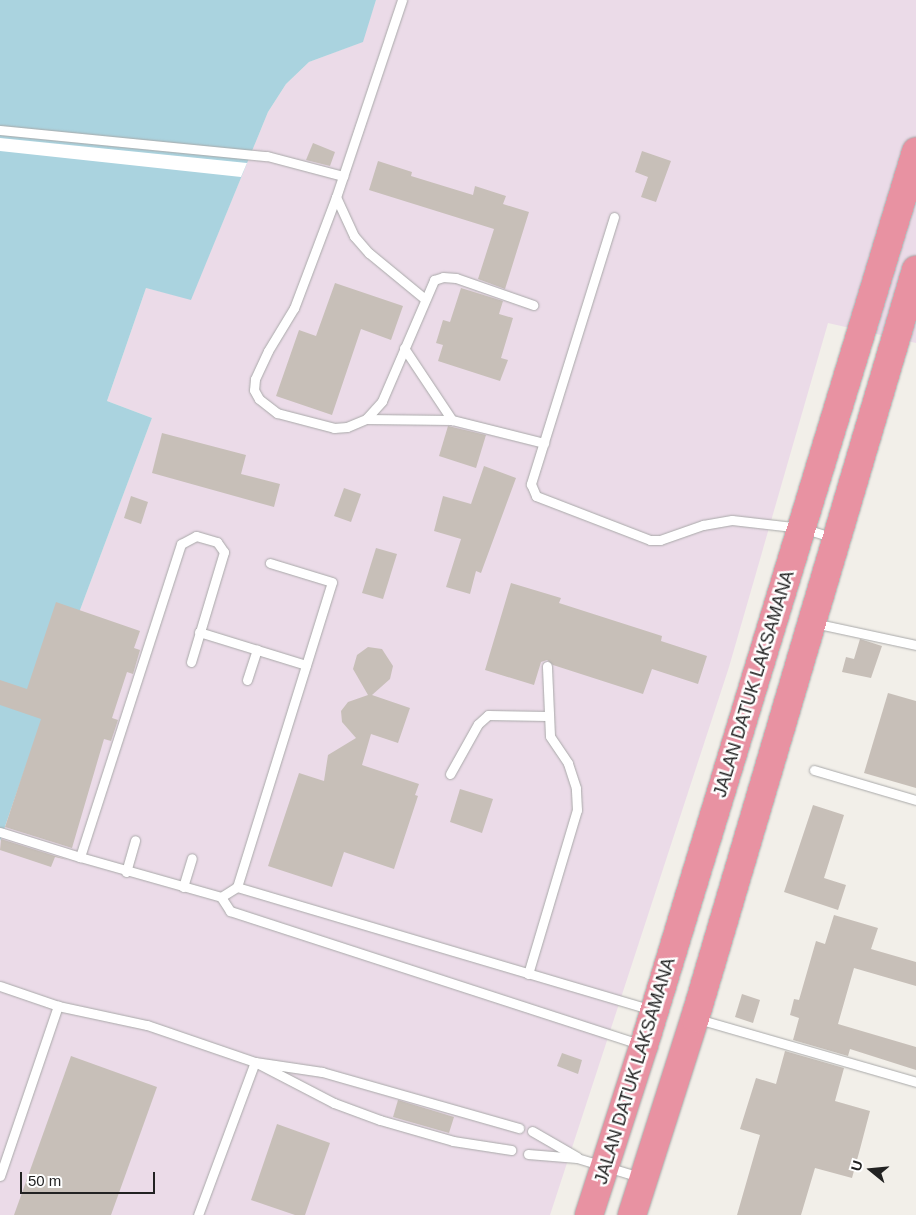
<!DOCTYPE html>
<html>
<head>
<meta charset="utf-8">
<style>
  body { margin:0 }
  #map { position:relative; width:916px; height:1215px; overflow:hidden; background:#f2efe9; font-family:Arial,sans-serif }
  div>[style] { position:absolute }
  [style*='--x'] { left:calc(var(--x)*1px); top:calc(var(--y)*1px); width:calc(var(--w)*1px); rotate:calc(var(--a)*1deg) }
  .industrial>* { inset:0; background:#ebdbe8 }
  .water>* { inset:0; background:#aad3df }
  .pier>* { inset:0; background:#fff }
  .building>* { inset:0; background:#c7bfb8 }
  .roads { filter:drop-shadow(0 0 1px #a9a9a9) drop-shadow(0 0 1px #a9a9a9) }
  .lane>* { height:9px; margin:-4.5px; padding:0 4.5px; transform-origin:4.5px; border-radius:4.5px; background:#fff }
  .highway>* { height:28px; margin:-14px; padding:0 14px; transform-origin:14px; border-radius:14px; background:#e892a2 }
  span { translate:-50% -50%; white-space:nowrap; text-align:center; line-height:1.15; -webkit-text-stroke:5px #fff; paint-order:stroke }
  .street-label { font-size:18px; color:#222 }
  .north { position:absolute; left:846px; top:1145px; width:50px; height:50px; -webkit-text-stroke:4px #fff; paint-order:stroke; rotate:287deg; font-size:14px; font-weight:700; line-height:20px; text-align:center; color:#222 }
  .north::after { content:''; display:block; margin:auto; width:18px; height:22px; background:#222; clip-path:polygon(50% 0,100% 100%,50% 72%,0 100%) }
  .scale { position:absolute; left:20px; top:1172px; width:135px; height:22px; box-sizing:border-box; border:2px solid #222; border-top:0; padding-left:6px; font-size:15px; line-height:18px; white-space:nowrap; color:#222; -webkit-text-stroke:4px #fff; paint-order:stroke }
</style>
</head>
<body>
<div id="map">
  <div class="industrial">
    <i style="clip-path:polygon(376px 0,916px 0,916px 343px,828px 323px,729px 667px,550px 1215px,0 1215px,0 841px,80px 610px,152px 418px,107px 401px,146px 288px,191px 299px,268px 112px,286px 84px,309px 62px,362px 42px)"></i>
  </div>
  <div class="water">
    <i style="clip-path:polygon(0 0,376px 0,363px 42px,309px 62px,286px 84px,268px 112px,191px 300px,146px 288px,107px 401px,152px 418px,80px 610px,0 841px)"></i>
  </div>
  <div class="pier">
    <i style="clip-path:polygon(0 138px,247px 163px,241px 177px,0 151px)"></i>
  </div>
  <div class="building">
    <i style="clip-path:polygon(313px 143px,335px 152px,330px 166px,306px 160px)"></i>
    <i style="clip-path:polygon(642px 151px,671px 161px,656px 202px,641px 197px,648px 177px,635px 172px)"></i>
    <i style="clip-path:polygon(378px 161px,412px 172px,411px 176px,473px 195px,475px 186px,506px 196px,503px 204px,529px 212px,505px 289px,478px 279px,494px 229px,369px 190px)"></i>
    <i style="clip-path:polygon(335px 283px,403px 306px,391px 340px,361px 329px,332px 415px,276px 396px,299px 330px,316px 336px)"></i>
    <i style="clip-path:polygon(461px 288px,503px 301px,499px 314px,513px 318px,501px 358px,508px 360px,500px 381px,438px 361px,443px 345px,436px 343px,443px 320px,450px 322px)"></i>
    <i style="clip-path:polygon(448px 426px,486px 435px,476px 468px,439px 456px)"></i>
    <i style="clip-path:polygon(162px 433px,246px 455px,241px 474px,280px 484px,274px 507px,152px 473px)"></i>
    <i style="clip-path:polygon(484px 466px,516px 478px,481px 573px,476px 571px,470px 594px,446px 587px,461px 539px,434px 531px,443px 496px,471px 504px)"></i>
    <i style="clip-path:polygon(344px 488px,361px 494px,351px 522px,334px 516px)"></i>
    <i style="clip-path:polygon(131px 496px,148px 502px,141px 524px,124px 518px)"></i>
    <i style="clip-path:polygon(376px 548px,397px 554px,383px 599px,362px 593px)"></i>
    <i style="clip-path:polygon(511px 583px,561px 598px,559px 603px,662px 636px,661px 641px,707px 656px,698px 684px,652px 669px,643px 694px,553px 665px,547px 660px,541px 662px,534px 685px,485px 670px)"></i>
    <i style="clip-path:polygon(56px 602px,140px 631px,134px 648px,140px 650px,133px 674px,127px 672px,112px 718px,118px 720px,111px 741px,104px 739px,72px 848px,5px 827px,41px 719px,0 705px,0 680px,27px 689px)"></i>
    <i style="clip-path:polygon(860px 639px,882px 646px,871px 678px,842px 672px,846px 657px,854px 659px)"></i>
    <i style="clip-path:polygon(368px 647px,382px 649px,393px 666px,390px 679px,372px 695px,410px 708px,398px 743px,371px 734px,362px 765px,419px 784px,415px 795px,418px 796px,394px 869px,344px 852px,332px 887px,268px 866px,299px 773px,324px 781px,328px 755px,356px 738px,342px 722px,341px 711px,348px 702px,368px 695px,353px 669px,357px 655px)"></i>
    <i style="clip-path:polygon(888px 693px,916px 701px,916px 788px,864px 773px)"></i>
    <i style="clip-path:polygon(460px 789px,493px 799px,482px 833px,450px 822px)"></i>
    <i style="clip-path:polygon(813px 805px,844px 815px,824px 878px,846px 885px,838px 910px,784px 892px)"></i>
    <i style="clip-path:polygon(1px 839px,68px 860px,55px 857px,51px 867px,0 850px)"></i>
    <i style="clip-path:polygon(834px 915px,878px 928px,871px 949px,916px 962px,916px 986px,854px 968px,838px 1024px,916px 1047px,916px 1070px,850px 1049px,848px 1056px,793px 1040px,799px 1018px,790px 1015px,794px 999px,799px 1000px,816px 941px,825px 944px)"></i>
    <i style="clip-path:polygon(742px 994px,760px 1000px,753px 1023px,735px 1017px)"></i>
    <i style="clip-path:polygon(785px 1051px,844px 1068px,835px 1101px,870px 1111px,860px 1149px,852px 1178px,815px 1168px,801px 1215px,737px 1215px,760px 1135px,740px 1129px,756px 1078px,776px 1084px)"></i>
    <i style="clip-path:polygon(562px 1053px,582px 1060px,578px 1074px,557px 1066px)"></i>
    <i style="clip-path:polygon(71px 1056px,157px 1087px,111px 1215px,14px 1215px)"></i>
    <i style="clip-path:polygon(398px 1100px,454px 1117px,449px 1133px,393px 1117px)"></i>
    <i style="clip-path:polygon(277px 1124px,330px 1143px,305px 1215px,295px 1215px,251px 1200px)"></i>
  </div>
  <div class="roads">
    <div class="lane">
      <i style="--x:402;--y:0;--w:208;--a:108.5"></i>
      <i style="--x:336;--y:197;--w:119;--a:110.7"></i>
      <i style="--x:294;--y:308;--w:50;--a:121.2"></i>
      <i style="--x:268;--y:351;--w:31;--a:115"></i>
      <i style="--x:255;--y:379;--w:11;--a:95"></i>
      <i style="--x:254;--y:390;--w:10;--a:61"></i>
      <i style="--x:259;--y:399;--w:23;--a:38"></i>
      <i style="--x:277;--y:413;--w:59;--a:14.7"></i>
      <i style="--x:334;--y:428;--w:13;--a:-4"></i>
      <i style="--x:347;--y:427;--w:21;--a:-23"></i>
      <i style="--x:366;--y:419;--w:24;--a:-48"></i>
      <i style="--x:382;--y:401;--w:132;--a:-66.7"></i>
      <i style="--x:434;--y:280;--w:9;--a:-18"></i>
      <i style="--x:443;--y:277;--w:13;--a:4"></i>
      <i style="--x:456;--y:278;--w:82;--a:19.3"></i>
      <i style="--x:0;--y:130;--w:268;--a:5.6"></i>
      <i style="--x:267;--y:156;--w:79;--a:14.7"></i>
      <i style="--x:336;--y:197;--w:43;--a:65.2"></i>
      <i style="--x:354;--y:236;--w:23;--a:49"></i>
      <i style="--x:369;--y:253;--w:72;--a:39.4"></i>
      <i style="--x:614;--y:217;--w:280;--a:107.3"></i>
      <i style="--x:531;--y:484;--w:13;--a:67"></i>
      <i style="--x:536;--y:496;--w:122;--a:21.1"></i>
      <i style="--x:650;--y:540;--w:10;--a:0"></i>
      <i style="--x:660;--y:540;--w:46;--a:-19.2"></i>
      <i style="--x:703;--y:525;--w:29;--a:-10"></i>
      <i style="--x:732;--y:520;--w:70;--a:6.5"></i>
      <i style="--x:802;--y:528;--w:34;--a:17"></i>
      <i style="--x:404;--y:348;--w:87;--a:56.3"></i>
      <i style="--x:366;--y:419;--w:86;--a:0.7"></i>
      <i style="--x:452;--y:420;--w:95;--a:14"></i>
      <i style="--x:814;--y:623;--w:104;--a:12.2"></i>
      <i style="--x:199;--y:632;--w:112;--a:17.1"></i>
      <i style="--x:191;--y:662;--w:115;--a:-73.3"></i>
      <i style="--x:224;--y:552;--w:12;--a:-125"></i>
      <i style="--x:217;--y:542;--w:22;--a:-164"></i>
      <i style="--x:196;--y:536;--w:17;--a:152"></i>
      <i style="--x:181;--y:544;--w:329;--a:107.9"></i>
      <i style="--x:80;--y:857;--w:147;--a:15.8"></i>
      <i style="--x:221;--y:897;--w:17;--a:57"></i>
      <i style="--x:230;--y:911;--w:433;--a:18"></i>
      <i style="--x:247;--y:680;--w:32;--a:-72"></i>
      <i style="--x:814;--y:770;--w:106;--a:16.4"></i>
      <i style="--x:450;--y:774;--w:57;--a:-60.8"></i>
      <i style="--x:478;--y:724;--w:13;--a:-42"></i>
      <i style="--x:488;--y:715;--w:59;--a:1"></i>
      <i style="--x:0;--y:832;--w:84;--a:17.4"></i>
      <i style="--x:126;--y:872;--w:33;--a:-74"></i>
      <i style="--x:183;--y:887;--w:30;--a:-73"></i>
      <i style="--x:237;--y:887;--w:319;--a:-72.7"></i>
      <i style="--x:332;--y:582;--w:65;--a:-163"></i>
      <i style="--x:221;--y:897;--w:19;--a:-32"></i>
      <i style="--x:237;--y:887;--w:433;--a:16.5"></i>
      <i style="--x:528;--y:974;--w:171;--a:-73.4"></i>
      <i style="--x:577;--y:810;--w:22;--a:-93"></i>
      <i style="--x:576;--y:788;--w:26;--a:-108"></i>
      <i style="--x:568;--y:763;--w:32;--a:-124"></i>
      <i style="--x:550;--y:736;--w:70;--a:-92.5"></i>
      <i style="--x:0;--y:986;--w:61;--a:19"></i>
      <i style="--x:698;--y:1019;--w:227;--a:16.1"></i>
      <i style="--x:532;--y:1131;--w:52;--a:30"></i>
      <i style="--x:528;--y:1154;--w:49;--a:4.7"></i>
      <i style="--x:577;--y:1158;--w:66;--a:16.8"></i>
      <i style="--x:0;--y:1176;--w:180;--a:-71.2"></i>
      <i style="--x:58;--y:1006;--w:91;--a:12.1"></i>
      <i style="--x:147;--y:1025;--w:114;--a:18.9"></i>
      <i style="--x:255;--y:1062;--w:68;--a:8.5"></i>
      <i style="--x:322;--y:1072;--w:205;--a:15.9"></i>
      <i style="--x:198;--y:1215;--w:163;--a:-69.6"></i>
      <i style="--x:255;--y:1062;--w:89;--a:27.4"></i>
      <i style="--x:334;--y:1103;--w:49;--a:20.3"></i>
      <i style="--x:380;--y:1120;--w:76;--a:16"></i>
      <i style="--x:453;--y:1141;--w:59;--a:8.8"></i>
    </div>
    <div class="highway">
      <i style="--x:589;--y:1215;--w:179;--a:-72.1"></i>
      <i style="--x:644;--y:1045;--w:934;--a:-73.06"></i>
      <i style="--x:632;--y:1215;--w:207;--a:-72.3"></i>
      <i style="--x:695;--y:1018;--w:780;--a:-73.54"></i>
    </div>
  </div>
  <div class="street-label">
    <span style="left:754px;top:684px;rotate:-73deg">JALAN DATUK LAKSAMANA</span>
    <span style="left:635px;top:1071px;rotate:-73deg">JALAN DATUK LAKSAMANA</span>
  </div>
  <div class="north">U</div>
  <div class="scale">50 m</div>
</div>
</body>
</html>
